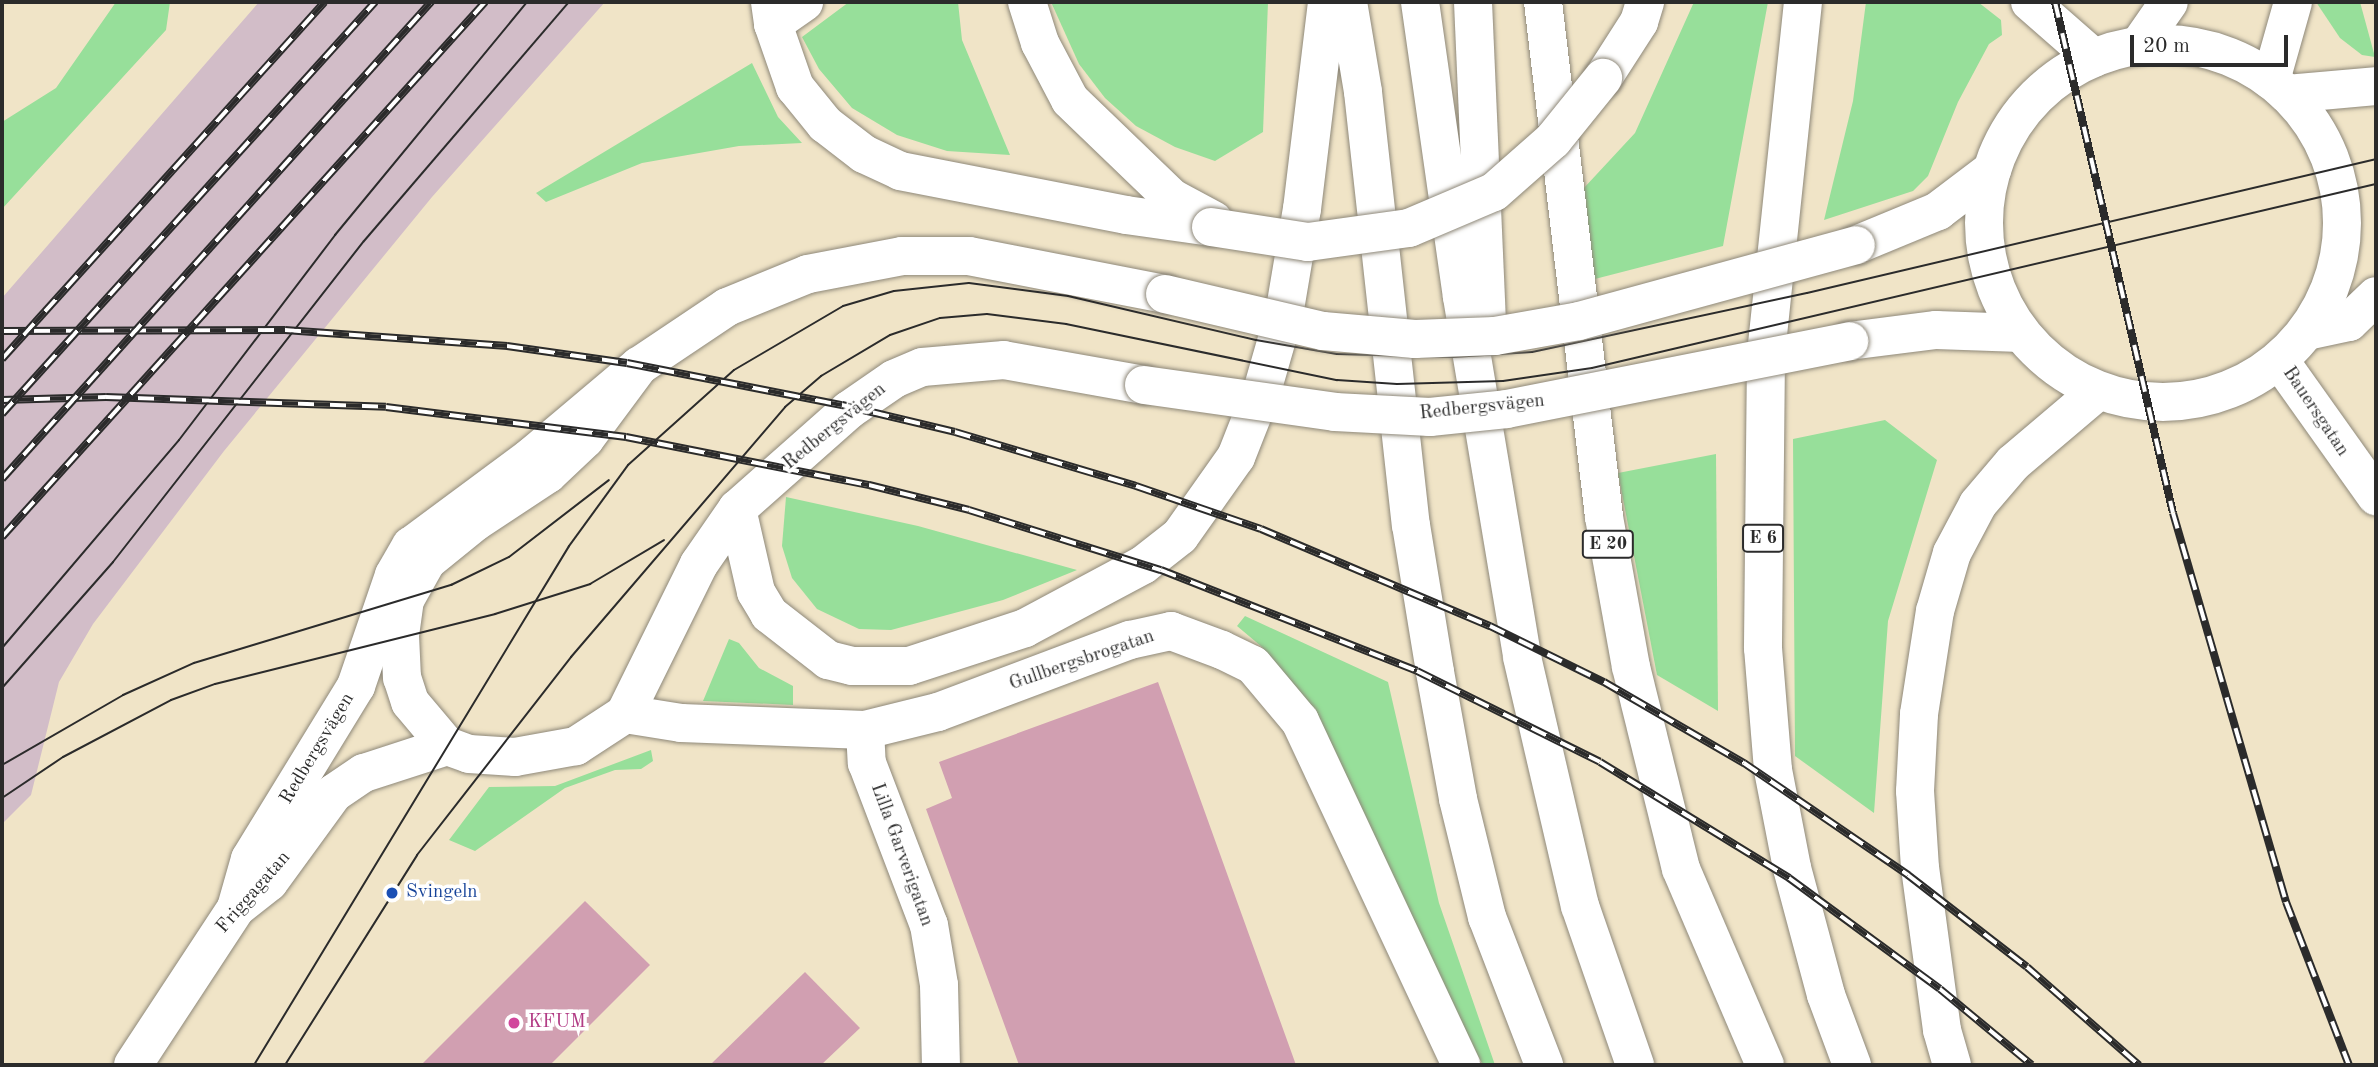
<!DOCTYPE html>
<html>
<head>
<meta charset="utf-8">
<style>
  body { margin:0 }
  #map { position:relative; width:2378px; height:1067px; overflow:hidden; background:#f0e4c7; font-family:"Old Standard TT",serif }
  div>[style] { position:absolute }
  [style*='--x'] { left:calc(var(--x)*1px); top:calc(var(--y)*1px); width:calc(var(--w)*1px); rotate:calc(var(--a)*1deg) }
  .industrial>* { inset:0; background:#d2bdc8 }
  .green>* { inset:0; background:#97df9a }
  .building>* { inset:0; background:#d19fb1 }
  .roads { filter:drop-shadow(0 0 2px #8e8879) drop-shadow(0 0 2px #8e8879) }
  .minor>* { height:38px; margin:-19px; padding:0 19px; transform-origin:19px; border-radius:19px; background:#fff }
  .tertiary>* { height:38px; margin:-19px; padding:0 19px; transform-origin:19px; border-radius:19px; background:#fff }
  .tertiary>.ring { margin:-19px; padding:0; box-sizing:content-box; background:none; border:38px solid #fff; border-radius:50% }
  .secondary>* { height:38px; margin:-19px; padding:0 19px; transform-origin:19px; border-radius:19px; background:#fff }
  .motorway>* { height:38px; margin:-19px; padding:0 19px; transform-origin:19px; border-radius:19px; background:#fff }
  .tram>* { height:2px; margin:-1px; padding:0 1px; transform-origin:1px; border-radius:1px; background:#2b2b2b }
  .rail>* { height:8px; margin-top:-4px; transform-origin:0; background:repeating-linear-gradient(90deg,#fff 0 16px,#2b2b2b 0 32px); box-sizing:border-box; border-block:2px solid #2b2b2b }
  .bridges { filter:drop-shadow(0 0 2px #8e8879) drop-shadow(0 0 2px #8e8879) }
  .tertiary-bridge>* { height:38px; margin:-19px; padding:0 19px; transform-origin:19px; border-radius:19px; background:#fff }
  .motorway-bridge>* { height:38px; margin:-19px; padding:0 19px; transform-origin:19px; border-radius:19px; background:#fff }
  .dots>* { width:19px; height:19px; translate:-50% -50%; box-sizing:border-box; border:4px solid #fff; border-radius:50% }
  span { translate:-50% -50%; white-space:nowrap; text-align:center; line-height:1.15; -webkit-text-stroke:7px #fff; paint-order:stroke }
  .shield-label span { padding:2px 5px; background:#fff; border:2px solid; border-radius:5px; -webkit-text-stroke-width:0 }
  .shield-label { font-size:18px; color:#2b2b2b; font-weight:700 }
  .street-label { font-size:19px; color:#2b2b2b }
  .transit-label { font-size:19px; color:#164399 }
  .left { translate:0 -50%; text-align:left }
  .hotel-label { font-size:19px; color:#b23c85 }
  .frame { position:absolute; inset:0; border:4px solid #2b2b2b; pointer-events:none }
  .scale { position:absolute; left:2130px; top:35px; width:158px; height:32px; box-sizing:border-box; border:4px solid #2b2b2b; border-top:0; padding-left:9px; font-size:21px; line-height:24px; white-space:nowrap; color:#2b2b2b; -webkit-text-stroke:5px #fff; paint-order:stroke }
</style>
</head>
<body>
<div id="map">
  <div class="industrial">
    <i style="clip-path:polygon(259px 2px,605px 2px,432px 197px,224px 451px,93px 624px,59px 682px,31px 795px,2px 824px,2px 298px)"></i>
  </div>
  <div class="green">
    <i style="clip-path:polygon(116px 2px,170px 2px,166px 30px,2px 209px,2px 122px,56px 88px)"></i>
    <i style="clip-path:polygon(849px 2px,958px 2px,962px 40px,1010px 155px,947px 151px,897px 135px,852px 108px,819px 69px,802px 37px)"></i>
    <i style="clip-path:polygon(1051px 2px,1268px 2px,1263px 132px,1215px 161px,1175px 147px,1136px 126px,1105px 98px,1079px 64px)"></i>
    <i style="clip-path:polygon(1694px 2px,1768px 2px,1723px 246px,1591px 280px,1583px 189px,1635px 133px)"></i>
    <i style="clip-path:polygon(1866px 2px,1978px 2px,2001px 20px,2002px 35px,1989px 44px,1958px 102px,1928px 176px,1913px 191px,1824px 220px,1853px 101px)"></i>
    <i style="clip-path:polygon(2316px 2px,2360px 2px,2375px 57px,2362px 55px,2340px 38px)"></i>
    <i style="clip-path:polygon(752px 63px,778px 117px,802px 143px,739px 146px,642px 163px,546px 202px,536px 193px)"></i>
    <i style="clip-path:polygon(1885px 420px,1937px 460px,1888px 621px,1874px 813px,1795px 756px,1793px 439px)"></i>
    <i style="clip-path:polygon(1716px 454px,1718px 711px,1657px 675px,1618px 473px)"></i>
    <i style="clip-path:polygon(786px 497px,918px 526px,1077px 570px,1003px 600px,891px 630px,859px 629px,817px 609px,792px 578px,782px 546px)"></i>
    <i style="clip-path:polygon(1245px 616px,1388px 682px,1439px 903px,1495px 1065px,1483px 1065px,1393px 899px,1286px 680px,1262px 647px,1237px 626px)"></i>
    <i style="clip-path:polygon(729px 639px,739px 643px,759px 668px,793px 686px,793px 705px,703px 701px)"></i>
    <i style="clip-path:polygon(651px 750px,653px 761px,641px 769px,615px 770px,565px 788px,475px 851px,449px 840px,489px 787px,555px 786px)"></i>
  </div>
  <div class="building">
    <i style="clip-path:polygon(1158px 682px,1296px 1065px,1019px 1065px,926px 809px,952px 798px,939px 762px)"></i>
    <i style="clip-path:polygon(585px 901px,650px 965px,550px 1065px,421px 1065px)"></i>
    <i style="clip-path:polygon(805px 972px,860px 1028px,821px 1065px,710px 1065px)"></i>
  </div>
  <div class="roads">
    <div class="minor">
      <i style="--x:2139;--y:45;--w:52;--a:-55.1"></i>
      <i style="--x:2271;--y:80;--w:81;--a:-74.2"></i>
      <i style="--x:2280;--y:361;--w:166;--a:54.6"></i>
      <i style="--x:625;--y:714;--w:57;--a:9.1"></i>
      <i style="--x:681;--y:723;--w:184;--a:2.2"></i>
      <i style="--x:865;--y:730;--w:75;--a:-13.9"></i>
      <i style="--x:938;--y:712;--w:205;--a:-20.6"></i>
      <i style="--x:1130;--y:640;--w:42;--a:-12.4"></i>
      <i style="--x:1171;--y:631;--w:54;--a:20.4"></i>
      <i style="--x:1222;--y:650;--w:34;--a:26"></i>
      <i style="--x:1253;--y:665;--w:73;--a:50"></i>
      <i style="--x:1300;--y:721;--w:380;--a:64.9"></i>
      <i style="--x:865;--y:730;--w:33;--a:87"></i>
      <i style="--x:867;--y:763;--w:173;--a:69.1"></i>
      <i style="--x:929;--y:925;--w:61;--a:80.5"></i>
      <i style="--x:939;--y:985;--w:80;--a:88.6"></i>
    </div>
    <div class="tertiary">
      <i class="ring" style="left:1984px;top:44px;width:320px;height:320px"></i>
      <i style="--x:2287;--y:94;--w:89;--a:-5.1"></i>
      <i style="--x:1856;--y:245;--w:89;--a:-22.5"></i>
      <i style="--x:1938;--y:211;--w:68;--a:-37.2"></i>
      <i style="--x:2307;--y:331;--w:43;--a:-12.1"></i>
      <i style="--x:2349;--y:322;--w:37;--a:-44"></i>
      <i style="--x:1849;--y:341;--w:88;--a:-7.2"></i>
      <i style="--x:1936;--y:330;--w:85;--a:2"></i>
      <i style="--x:1144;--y:385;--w:142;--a:-169.9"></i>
      <i style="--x:1004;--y:360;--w:82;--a:175.1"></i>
      <i style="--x:922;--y:367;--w:30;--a:157"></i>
      <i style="--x:894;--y:379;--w:55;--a:145.4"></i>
      <i style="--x:849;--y:410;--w:149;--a:138.5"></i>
      <i style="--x:737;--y:509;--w:67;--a:124.6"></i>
      <i style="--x:699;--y:564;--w:167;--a:116.3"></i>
      <i style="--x:625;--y:714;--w:59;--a:146.9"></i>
      <i style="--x:576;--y:746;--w:62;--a:169.8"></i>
      <i style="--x:515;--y:757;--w:46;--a:-176.3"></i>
      <i style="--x:469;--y:754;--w:23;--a:-160"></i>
      <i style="--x:447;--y:746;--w:57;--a:-130.1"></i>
      <i style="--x:410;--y:702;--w:25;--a:-108"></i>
      <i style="--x:402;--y:678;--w:43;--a:-92.7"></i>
      <i style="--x:400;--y:635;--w:35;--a:-82"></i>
      <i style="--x:405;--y:600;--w:45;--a:-60.6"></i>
      <i style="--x:427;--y:561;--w:62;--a:-39.1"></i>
      <i style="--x:475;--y:522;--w:87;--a:-33.3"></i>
      <i style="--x:548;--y:474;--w:51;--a:-43.4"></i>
      <i style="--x:585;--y:439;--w:91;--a:-53.5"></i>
      <i style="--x:639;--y:366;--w:106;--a:-33.8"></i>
      <i style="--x:727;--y:307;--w:87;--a:-22.2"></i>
      <i style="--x:808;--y:274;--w:96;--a:-10.8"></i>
      <i style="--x:902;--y:256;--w:67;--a:0"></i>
      <i style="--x:969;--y:256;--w:200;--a:11"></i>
    </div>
    <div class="secondary">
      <i style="--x:236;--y:908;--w:51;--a:-74.1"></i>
      <i style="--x:250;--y:859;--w:203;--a:-58.5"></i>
      <i style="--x:356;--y:686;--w:117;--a:-71.1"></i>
      <i style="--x:394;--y:575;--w:34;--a:-60"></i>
      <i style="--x:411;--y:546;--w:151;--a:-36.6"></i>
      <i style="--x:532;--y:456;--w:140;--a:-40.1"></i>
      <i style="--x:133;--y:1065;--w:188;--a:-56.7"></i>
      <i style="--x:236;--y:908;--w:42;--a:-38.2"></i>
      <i style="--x:269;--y:882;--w:110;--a:-53.9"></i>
      <i style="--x:334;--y:793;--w:36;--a:-34"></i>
      <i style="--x:364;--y:773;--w:87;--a:-18"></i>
    </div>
    <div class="motorway">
      <i style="--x:770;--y:2;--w:22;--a:82"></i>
      <i style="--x:773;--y:24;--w:67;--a:70.8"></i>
      <i style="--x:795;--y:87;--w:48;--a:51"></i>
      <i style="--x:825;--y:124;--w:49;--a:37.6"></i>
      <i style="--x:864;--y:154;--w:40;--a:25"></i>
      <i style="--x:900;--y:171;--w:230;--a:11"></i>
      <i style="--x:1126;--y:215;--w:86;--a:8"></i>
      <i style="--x:1027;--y:2;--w:43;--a:72.4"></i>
      <i style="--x:1040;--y:43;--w:64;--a:62.2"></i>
      <i style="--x:1070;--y:100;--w:141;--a:43.9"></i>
      <i style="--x:1172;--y:198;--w:47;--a:28.2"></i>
      <i style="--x:1348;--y:2;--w:91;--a:80.5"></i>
      <i style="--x:1363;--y:92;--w:436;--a:83.7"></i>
      <i style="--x:1411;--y:525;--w:149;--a:80.7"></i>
      <i style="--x:1435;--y:672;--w:129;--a:79.7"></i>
      <i style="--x:1458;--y:799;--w:122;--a:76.2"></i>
      <i style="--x:1487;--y:917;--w:159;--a:68.9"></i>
      <i style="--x:1420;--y:2;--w:298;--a:81.9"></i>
      <i style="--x:1462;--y:297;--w:365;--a:80.5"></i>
      <i style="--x:1522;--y:657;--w:256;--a:76.9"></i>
      <i style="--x:1580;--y:906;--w:168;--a:70.9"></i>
      <i style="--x:1473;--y:2;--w:316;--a:87.5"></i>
      <i style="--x:1543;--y:2;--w:519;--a:83.24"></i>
      <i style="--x:1604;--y:517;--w:152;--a:79.8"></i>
      <i style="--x:1631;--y:667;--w:208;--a:76.1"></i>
      <i style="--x:1681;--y:869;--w:213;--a:66.8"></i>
      <i style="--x:1803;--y:2;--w:357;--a:96"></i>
      <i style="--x:1766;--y:357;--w:291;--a:90.6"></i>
      <i style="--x:1763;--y:648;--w:122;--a:85.3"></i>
      <i style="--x:1773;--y:770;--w:100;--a:79"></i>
      <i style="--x:1792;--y:868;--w:131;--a:75"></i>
      <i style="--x:1826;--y:995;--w:75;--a:69.6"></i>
      <i style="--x:2030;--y:2;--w:85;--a:41.2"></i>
      <i style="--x:773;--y:24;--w:38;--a:-35"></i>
      <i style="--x:1603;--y:78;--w:67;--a:-57.3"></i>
      <i style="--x:1639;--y:22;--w:21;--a:-73"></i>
      <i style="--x:737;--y:509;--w:85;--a:77.1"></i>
      <i style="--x:756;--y:592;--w:26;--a:59"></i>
      <i style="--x:769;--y:614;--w:75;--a:37.9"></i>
      <i style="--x:828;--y:660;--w:25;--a:14"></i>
      <i style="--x:852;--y:666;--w:57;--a:0"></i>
      <i style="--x:909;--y:666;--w:122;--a:-18.1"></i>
      <i style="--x:1025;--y:628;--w:134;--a:-28.1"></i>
      <i style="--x:1143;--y:565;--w:47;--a:-38.1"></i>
      <i style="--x:1180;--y:536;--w:97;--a:-54.7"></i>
      <i style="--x:1236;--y:457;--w:71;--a:-68.5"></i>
      <i style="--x:1262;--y:391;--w:79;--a:-73.9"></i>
      <i style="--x:1284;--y:315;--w:108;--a:-80.4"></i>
      <i style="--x:1302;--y:209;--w:209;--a:-83.1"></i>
      <i style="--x:1952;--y:1065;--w:36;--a:-106"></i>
      <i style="--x:1942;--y:1030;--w:163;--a:-97.7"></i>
      <i style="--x:1920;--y:868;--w:77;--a:-93.7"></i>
      <i style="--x:1915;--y:791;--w:77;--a:-87"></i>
      <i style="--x:1919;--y:714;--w:104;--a:-81.2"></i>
      <i style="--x:1935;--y:611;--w:60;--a:-73.7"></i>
      <i style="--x:1952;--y:553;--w:55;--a:-62"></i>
      <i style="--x:1978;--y:504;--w:54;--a:-49.5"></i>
      <i style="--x:2013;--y:463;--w:111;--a:-40.3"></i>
    </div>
  </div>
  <div class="tram">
    <i style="--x:2;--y:648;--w:273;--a:-49.6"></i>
    <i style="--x:179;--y:440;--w:258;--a:-52.7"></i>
    <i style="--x:335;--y:235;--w:302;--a:-50.5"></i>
    <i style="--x:2;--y:688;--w:168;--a:-48.6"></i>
    <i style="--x:113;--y:562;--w:407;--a:-52"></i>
    <i style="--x:364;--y:241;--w:315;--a:-49.4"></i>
    <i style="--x:2;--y:765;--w:140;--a:-30"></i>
    <i style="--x:123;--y:695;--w:78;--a:-24.3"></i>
    <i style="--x:194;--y:663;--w:269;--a:-16.9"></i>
    <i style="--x:451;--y:585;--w:64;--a:-25.8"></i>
    <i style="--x:509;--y:557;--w:126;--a:-37.6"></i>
    <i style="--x:2;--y:798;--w:73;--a:-33.9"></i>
    <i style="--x:63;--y:757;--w:122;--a:-27.8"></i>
    <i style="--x:171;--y:700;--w:47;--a:-20"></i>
    <i style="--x:215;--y:684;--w:289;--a:-14"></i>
    <i style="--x:495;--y:614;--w:100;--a:-17.5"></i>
    <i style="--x:590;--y:584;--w:86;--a:-30.7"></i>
    <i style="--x:254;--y:1065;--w:607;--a:-58.74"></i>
    <i style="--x:569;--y:546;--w:100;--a:-53.9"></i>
    <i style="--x:628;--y:465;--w:142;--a:-41.9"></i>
    <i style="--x:734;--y:370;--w:126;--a:-30.4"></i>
    <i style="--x:843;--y:306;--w:53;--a:-16.4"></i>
    <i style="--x:894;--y:291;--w:75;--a:-6.1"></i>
    <i style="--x:969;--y:283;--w:100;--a:7.5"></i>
    <i style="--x:1068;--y:296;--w:193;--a:13.2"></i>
    <i style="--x:1256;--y:340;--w:82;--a:9.8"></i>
    <i style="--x:1337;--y:354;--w:116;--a:1.5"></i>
    <i style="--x:1453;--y:357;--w:79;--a:-3.6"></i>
    <i style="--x:1532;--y:352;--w:281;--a:-12.1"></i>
    <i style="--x:1807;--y:293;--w:585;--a:-13.25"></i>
    <i style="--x:285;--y:1065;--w:248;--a:-57.8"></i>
    <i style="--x:417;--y:855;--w:251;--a:-52.1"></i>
    <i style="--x:571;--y:657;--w:329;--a:-49.4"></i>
    <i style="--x:785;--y:407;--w:48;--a:-40.7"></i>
    <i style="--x:821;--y:376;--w:80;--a:-30.7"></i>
    <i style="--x:890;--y:335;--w:53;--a:-18.8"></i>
    <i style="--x:940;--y:318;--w:47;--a:-4.9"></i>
    <i style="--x:987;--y:314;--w:80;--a:7.2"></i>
    <i style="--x:1066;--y:324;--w:277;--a:11.7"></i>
    <i style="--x:1337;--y:380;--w:60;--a:3.8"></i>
    <i style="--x:1397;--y:384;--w:106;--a:-1.6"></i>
    <i style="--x:1503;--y:381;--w:90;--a:-8.3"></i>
    <i style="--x:1592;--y:368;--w:805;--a:-13.21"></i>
  </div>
  <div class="rail">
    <i style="--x:2055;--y:2;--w:524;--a:77"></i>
    <i style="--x:2173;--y:513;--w:405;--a:73.8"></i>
    <i style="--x:2286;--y:902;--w:175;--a:68.9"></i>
    <i style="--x:2;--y:331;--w:283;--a:-0.2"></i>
    <i style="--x:285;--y:330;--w:223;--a:4.1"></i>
    <i style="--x:507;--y:346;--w:121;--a:8.1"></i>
    <i style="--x:627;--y:363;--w:219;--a:11.1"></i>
    <i style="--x:842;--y:405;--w:116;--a:13.4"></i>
    <i style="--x:955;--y:432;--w:189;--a:16.6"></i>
    <i style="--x:1136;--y:486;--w:132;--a:19"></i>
    <i style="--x:1261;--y:529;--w:249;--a:23"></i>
    <i style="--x:1490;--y:626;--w:127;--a:26.2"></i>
    <i style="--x:1604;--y:682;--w:162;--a:30.1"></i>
    <i style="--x:1744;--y:763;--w:199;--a:34.3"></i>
    <i style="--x:1908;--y:875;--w:150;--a:37.7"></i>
    <i style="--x:2027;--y:967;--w:149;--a:41.2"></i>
    <i style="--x:2;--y:359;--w:481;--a:-47.9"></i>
    <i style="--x:2;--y:400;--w:104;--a:-1.7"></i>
    <i style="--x:106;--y:397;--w:280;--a:2"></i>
    <i style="--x:386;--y:407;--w:242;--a:7.1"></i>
    <i style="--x:626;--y:437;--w:248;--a:11.2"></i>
    <i style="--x:869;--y:485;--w:103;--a:14"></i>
    <i style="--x:969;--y:510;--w:201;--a:17.4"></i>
    <i style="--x:1161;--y:570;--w:275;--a:21.5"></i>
    <i style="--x:1417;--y:671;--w:204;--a:26.4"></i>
    <i style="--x:1600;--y:762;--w:222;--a:31.5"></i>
    <i style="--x:1789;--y:878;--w:187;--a:36.3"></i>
    <i style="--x:1940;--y:989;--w:119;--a:39.6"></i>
    <i style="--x:2;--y:414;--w:556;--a:-47.84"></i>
    <i style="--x:2;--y:479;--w:642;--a:-48.03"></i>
    <i style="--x:2;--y:537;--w:721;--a:-47.92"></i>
  </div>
  <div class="bridges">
    <div class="tertiary-bridge">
      <i style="--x:1165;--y:294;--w:162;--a:13.2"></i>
      <i style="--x:1323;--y:331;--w:92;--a:5"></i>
      <i style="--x:1415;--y:339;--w:80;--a:-2.1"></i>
      <i style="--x:1495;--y:336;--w:85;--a:-10.1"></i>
      <i style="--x:1579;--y:321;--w:287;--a:-15.3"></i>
      <i style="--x:1144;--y:385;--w:193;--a:8"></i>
      <i style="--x:1335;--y:412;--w:95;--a:3"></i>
      <i style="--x:1430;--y:417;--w:77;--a:-5.9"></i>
      <i style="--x:1507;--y:409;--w:349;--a:-11.2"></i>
    </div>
    <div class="motorway-bridge">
      <i style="--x:1211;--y:227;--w:98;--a:8.8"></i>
      <i style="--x:1308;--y:242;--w:102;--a:-7.9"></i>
      <i style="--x:1409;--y:228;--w:92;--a:-23"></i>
      <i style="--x:1494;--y:192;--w:79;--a:-41.4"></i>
      <i style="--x:1553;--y:140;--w:80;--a:-51.1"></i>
    </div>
  </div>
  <div class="dots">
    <i style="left:392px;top:893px;background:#1a4fb4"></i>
    <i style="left:514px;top:1023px;background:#d1479c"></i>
  </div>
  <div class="shield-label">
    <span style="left:1763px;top:538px">E 6</span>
    <span style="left:1608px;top:544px">E 20</span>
  </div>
  <div class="street-label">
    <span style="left:1482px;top:408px;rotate:-6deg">Redbergsvägen</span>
    <span style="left:2315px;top:412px;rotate:56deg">Bauersgatan</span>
    <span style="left:835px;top:427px;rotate:-39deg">Redbergsvägen</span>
    <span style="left:1082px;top:661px;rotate:-19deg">Gullbergsbrogatan</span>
    <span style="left:318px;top:749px;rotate:-59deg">Redbergsvägen</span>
    <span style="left:901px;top:855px;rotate:70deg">Lilla Garverigatan</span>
    <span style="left:254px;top:893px;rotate:-49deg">Friggagatan</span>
  </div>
  <div class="transit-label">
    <span class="left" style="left:406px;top:893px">Svingeln</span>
  </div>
  <div class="hotel-label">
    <span class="left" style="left:528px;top:1023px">KFUM</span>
  </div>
  <div class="frame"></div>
  <div class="scale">20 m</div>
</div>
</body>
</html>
